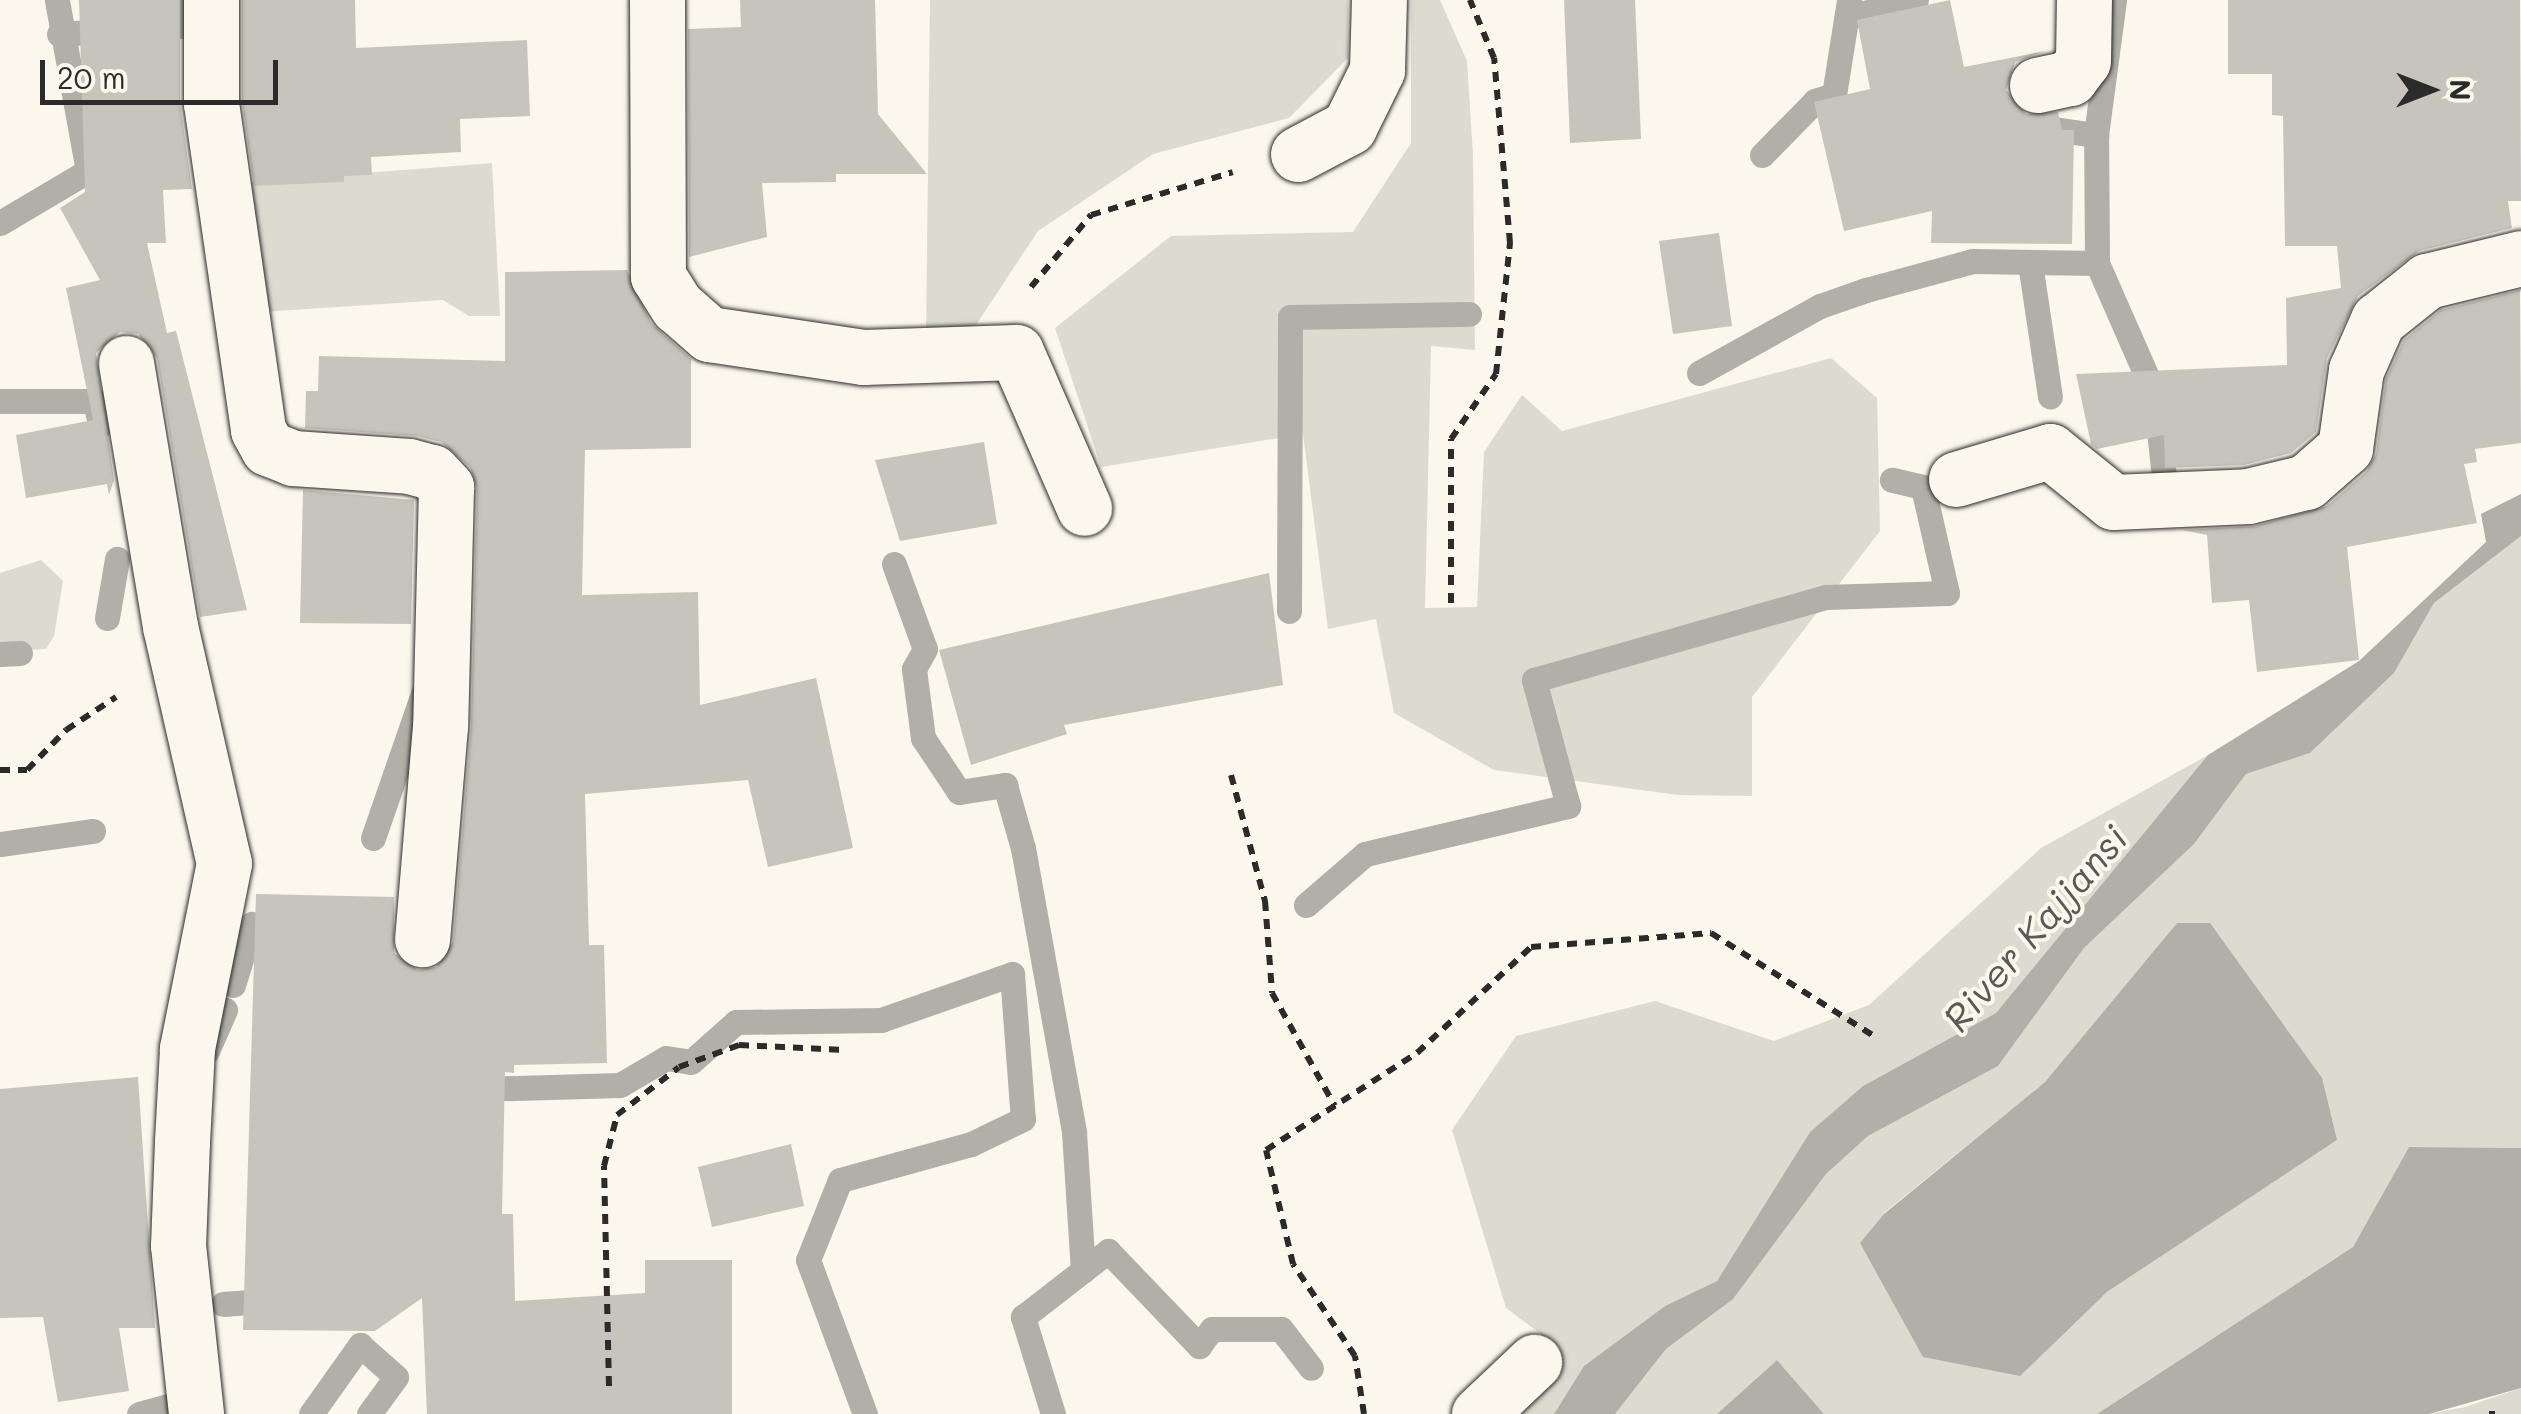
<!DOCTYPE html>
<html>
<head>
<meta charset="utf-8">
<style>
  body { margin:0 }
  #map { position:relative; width:2521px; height:1414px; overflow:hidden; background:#fbf7ec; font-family:Mali,sans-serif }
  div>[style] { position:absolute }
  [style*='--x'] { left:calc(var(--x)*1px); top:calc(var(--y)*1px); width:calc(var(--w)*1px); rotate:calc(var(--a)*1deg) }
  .green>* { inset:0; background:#dddad0 }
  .water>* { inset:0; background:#b1afa7 }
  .stream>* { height:25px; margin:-12.5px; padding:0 12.5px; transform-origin:12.5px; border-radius:12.5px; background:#b1afa7 }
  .building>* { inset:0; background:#c7c4bc }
  .path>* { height:6px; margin-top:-3px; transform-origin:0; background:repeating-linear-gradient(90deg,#2b2b2b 0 10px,transparent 0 18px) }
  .roads { filter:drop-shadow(0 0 2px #2b2b2b) drop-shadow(0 0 2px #2b2b2b) }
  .minor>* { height:55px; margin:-27.5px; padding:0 27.5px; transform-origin:27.5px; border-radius:27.5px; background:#fbf7ec }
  span { translate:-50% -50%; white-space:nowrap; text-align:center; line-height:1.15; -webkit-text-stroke:8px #fbf7ec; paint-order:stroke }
  .water-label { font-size:38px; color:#5a5956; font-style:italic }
  .north { position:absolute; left:2381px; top:40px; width:100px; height:100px; -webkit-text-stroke:8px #fbf7ec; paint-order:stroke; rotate:90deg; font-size:28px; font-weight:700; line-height:40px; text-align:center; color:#2b2b2b }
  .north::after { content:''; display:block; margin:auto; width:35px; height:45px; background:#2b2b2b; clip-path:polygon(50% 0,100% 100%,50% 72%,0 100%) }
  .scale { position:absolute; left:40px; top:60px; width:238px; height:45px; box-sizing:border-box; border:5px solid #2b2b2b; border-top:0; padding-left:12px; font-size:30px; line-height:35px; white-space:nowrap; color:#2b2b2b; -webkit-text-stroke:8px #fbf7ec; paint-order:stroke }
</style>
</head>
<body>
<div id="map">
  <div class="green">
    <i style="clip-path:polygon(930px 0,1348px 0,1348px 58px,1289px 118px,1153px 154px,1038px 231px,976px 325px,926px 334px)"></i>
    <i style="clip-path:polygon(1411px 0,1440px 0,1467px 61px,1473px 155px,1475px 350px,1431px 346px,1425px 608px,1477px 607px,1484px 452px,1522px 395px,1562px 431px,1831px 358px,1877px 398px,1880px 531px,1752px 697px,1752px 796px,1678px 795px,1494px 770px,1394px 713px,1376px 619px,1328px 629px,1303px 434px,1101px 467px,1055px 328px,1171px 236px,1353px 232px,1411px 143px)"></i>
    <i style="clip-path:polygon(492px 163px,500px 316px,469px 316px,443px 300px,262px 312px,250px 182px)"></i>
    <i style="clip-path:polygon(evenodd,2521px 536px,2521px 1148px,2409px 1147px,2353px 1247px,2097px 1414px,1824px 1414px,1777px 1360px,1717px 1414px,1615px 1414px,1666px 1349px,1733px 1298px,1826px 1174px,1868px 1136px,1998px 1066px,2084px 948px,2194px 844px,2246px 774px,2310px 753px,2394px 673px,2434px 603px,2521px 536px,2177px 923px,2337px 1140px,2107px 1292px,2019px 1375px,1884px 1213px,2045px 1082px,2177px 923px)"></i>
    <i style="clip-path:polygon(41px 560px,63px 581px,54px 636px,46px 649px,0 651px,0 573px)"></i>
    <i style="clip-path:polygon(2208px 755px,1996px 1013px,1863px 1086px,1810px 1132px,1717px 1281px,1665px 1306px,1584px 1366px,1554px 1414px,1509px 1414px,1557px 1346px,1506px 1308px,1452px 1130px,1516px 1036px,1655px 1001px,1774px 1041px,1869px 1005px,2041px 848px)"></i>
    <i style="clip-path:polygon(2521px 1388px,2521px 1414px,2429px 1414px,2465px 1407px)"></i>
  </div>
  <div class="water">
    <i style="clip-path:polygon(2521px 494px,2521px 536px,2434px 603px,2394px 673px,2310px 753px,2246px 774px,2194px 844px,2084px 948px,1998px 1066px,1868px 1136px,1826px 1174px,1733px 1299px,1666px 1349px,1615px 1414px,1554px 1414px,1584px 1366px,1665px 1306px,1717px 1281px,1810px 1132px,1863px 1086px,1996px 1013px,2208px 755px,2359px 661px,2486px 542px,2481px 514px)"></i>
    <i style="clip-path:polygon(2177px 923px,2210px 923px,2322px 1078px,2337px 1140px,2107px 1292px,2020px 1376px,1923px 1357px,1860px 1243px,1884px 1214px,2045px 1082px)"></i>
    <i style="clip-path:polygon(2409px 1147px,2521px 1148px,2521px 1388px,2429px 1414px,2097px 1414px,2353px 1247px)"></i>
    <i style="clip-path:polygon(1777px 1360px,1824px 1414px,1717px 1414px)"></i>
  </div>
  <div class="stream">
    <i style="--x:1848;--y:17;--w:70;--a:-14"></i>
    <i style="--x:59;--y:34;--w:123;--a:-3.7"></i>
    <i style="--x:182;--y:26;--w:26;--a:-90"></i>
    <i style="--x:2031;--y:126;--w:66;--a:7.9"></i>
    <i style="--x:1762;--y:155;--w:76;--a:-45.5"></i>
    <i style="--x:1815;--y:101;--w:20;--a:-18"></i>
    <i style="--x:1834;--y:95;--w:96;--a:-81"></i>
    <i style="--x:0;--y:223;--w:102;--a:-30.6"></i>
    <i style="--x:88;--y:171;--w:174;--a:-100.3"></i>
    <i style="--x:2030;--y:263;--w:135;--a:81.5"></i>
    <i style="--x:2097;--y:263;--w:128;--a:-90.4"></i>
    <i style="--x:2096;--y:135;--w:136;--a:-82.4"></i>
    <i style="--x:1699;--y:373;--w:138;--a:-29"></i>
    <i style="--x:1820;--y:306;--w:49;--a:-19.2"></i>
    <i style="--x:1866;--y:290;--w:111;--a:-15.2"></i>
    <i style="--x:1973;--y:261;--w:124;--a:0.9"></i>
    <i style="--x:2097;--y:263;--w:144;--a:66.3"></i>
    <i style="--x:2155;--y:395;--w:109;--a:83.7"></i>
    <i style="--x:0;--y:401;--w:95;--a:0"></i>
    <i style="--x:95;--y:401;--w:25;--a:78"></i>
    <i style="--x:894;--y:564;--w:90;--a:70"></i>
    <i style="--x:925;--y:649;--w:23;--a:119"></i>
    <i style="--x:914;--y:669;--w:70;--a:82.6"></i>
    <i style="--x:923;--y:738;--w:65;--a:56.3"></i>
    <i style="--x:959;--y:792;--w:47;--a:-8.7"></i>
    <i style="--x:1005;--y:785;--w:66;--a:74.1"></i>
    <i style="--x:1023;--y:848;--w:289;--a:79.8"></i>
    <i style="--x:1074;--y:1132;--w:139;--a:86.3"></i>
    <i style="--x:1289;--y:611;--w:294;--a:-89.8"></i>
    <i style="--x:1290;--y:317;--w:179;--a:-1"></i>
    <i style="--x:107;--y:618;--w:60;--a:-80.4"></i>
    <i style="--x:0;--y:654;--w:20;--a:-3"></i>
    <i style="--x:373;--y:838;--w:152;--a:-70.9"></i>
    <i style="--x:0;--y:844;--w:94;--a:-8"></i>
    <i style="--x:1306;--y:905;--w:78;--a:-40.8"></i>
    <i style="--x:1365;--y:854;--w:209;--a:-13.3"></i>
    <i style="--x:1568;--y:806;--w:131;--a:-105.1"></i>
    <i style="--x:1534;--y:680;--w:304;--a:-15.9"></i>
    <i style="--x:1826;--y:597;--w:121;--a:-1.9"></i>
    <i style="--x:1947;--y:593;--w:109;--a:-102.8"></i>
    <i style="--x:1923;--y:487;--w:32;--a:-167"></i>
    <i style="--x:233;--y:985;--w:64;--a:-72.7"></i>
    <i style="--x:207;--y:1051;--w:45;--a:-66.3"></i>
    <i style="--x:477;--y:1089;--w:143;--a:-1.6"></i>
    <i style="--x:620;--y:1085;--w:53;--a:-30.4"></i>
    <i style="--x:666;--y:1058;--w:25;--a:9"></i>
    <i style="--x:691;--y:1062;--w:60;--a:-41.6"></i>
    <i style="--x:736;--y:1022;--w:145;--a:-0.8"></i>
    <i style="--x:881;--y:1020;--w:139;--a:-19.3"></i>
    <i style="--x:1012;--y:974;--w:145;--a:85.7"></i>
    <i style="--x:1023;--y:1119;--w:58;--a:154.3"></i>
    <i style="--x:971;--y:1144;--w:136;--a:164.6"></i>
    <i style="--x:840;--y:1180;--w:86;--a:111.8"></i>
    <i style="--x:808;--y:1260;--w:164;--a:69.7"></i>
    <i style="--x:223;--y:1304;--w:53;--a:-4.3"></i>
    <i style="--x:139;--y:1414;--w:41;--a:-15.4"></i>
    <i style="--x:179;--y:1403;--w:21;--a:-85"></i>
    <i style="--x:311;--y:1414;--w:85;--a:-54.6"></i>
    <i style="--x:360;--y:1345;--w:48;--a:41.6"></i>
    <i style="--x:396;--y:1377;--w:46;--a:126.1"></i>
    <i style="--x:1053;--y:1414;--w:102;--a:-107.2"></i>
    <i style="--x:1023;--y:1317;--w:108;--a:-37.8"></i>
    <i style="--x:1108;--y:1251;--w:132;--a:46.2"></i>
    <i style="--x:1199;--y:1346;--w:21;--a:-53"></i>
    <i style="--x:1212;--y:1329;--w:69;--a:0"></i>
    <i style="--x:1281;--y:1329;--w:49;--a:52.4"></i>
  </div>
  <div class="building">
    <i style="clip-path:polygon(79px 0,180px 0,180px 103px,192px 189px,163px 190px,166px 243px,147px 243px,167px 333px,176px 331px,247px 610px,200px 617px,157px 358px,138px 334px,120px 332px,96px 353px,114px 480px,109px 495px,107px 484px,26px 498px,16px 435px,93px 420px,66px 288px,100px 280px,60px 208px,85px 192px)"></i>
    <i style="clip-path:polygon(242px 0,355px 0,356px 48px,527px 40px,530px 116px,460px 119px,461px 152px,371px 157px,372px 175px,344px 176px,344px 182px,254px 186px,242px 101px)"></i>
    <i style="clip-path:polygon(740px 0,875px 0,878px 114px,927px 174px,836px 174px,836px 182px,762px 183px,767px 237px,689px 257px,688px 29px,741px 27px)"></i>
    <i style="clip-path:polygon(1564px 0,1635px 0,1641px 139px,1570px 143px)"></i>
    <i style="clip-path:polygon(1950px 0,1964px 67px,2045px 51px,2015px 62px,2006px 90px,2026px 114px,2058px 112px,2062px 130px,2074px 130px,2072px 244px,1931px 243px,1932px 211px,1844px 231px,1814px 102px,1870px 89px,1857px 20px)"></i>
    <i style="clip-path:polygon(2228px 0,2520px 0,2521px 201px,2508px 201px,2512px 228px,2419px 251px,2358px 296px,2327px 358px,2316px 432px,2291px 453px,2244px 465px,2165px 468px,2164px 435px,2097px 449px,2091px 444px,2076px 374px,2287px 365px,2286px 298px,2341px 288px,2337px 246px,2285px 246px,2283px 116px,2272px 115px,2272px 74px,2228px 74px)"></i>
    <i style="clip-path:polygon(1719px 233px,1732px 326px,1673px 334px,1659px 241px)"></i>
    <i style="clip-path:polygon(627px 270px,651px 323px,691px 359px,691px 448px,585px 450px,582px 595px,698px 592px,700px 705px,816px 678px,853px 848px,768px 867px,748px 780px,585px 794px,589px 945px,604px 945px,607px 1063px,514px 1065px,514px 1073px,505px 1072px,502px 1214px,513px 1214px,515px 1301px,645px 1293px,645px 1260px,732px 1260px,732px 1414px,427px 1414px,422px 1298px,375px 1331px,243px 1330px,256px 894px,394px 897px,394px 953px,418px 970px,436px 967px,453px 942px,471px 729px,477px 488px,470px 467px,441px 442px,417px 436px,305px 428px,306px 391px,318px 391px,319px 356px,505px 361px,505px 272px)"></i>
    <i style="clip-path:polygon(2520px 290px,2521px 443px,2475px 449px,2477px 462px,2464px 464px,2477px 523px,2347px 547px,2359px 660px,2257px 672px,2249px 600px,2212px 603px,2207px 535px,2182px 530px,2255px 526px,2327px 506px,2366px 472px,2376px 454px,2386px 379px,2404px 340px,2441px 310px)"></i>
    <i style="clip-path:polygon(984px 442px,997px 524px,900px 541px,875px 460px)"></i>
    <i style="clip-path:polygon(303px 490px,414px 500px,411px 624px,300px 623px)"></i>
    <i style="clip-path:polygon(1269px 573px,1283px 685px,1064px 725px,1067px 734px,971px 765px,939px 650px)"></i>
    <i style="clip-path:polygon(138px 1077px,155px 1328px,119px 1328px,129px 1391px,58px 1402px,43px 1317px,0 1318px,0 1089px)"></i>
    <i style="clip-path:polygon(791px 1144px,804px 1206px,712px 1227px,698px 1167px)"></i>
  </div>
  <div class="path">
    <i style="--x:1031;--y:287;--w:94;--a:-50.2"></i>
    <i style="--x:1091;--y:215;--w:148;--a:-16.8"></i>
    <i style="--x:1451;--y:603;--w:164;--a:-90"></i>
    <i style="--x:1451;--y:439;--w:79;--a:-55.3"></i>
    <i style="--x:1496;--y:374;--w:132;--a:-83.9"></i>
    <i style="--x:1510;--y:243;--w:186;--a:-94.9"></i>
    <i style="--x:1494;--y:58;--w:63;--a:-112.5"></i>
    <i style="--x:0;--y:770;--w:27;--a:0"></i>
    <i style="--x:27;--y:770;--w:56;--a:-45.7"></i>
    <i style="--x:66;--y:730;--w:60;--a:-33.4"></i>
    <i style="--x:1231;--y:775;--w:131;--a:74.9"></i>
    <i style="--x:1265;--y:901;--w:92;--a:85.6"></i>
    <i style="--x:1272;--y:993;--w:129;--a:60.9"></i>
    <i style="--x:609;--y:1386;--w:220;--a:-91.3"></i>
    <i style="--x:604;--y:1166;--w:53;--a:-75.7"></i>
    <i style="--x:617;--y:1115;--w:78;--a:-37.7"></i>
    <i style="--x:679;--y:1067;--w:64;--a:-20.1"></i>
    <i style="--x:739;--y:1045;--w:105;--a:2.7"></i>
    <i style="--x:2492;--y:1411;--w:3;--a:90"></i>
    <i style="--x:1364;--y:1414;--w:59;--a:-98.8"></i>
    <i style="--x:1355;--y:1356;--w:111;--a:-124"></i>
    <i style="--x:1293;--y:1264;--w:117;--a:-103.3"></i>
    <i style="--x:1266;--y:1150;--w:179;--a:-32.7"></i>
    <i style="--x:1417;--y:1053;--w:156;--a:-42.9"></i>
    <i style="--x:1531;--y:947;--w:181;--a:-4.4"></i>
    <i style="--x:1711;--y:933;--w:193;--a:32.3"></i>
  </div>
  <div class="roads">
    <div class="minor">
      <i style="--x:211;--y:0;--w:103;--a:90"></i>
      <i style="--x:211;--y:103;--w:330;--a:81.8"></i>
      <i style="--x:258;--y:430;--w:21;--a:61"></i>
      <i style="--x:268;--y:448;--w:27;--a:22"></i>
      <i style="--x:293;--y:458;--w:116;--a:3.9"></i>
      <i style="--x:409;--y:466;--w:24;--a:15"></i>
      <i style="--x:432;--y:472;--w:21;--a:47"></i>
      <i style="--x:446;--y:487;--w:239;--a:91.4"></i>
      <i style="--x:440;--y:726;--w:214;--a:94.8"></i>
      <i style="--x:657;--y:0;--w:276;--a:89.8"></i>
      <i style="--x:658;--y:276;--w:36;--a:58"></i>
      <i style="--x:677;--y:306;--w:43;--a:41.2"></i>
      <i style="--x:709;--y:334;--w:156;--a:8.5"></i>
      <i style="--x:863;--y:357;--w:153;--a:-1.9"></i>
      <i style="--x:1016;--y:352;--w:170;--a:66.4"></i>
      <i style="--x:2037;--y:85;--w:34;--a:-12"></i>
      <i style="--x:2070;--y:78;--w:21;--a:-53"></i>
      <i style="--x:2083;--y:61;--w:61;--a:-89.1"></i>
      <i style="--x:1298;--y:154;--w:58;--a:-27.9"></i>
      <i style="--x:1349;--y:127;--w:64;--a:-63.8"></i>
      <i style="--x:1377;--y:70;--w:70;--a:-88.4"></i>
      <i style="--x:126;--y:363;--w:267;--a:80.5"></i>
      <i style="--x:170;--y:626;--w:243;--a:77.2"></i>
      <i style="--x:224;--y:863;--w:190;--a:101.3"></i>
      <i style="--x:187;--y:1049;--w:93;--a:93.1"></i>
      <i style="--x:182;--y:1142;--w:103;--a:92.2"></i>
      <i style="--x:178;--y:1245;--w:170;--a:83.9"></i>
      <i style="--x:1956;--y:479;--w:98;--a:-16.6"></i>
      <i style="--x:2050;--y:451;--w:81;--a:39"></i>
      <i style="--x:2113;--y:502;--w:135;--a:-2.5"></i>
      <i style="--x:2248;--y:496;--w:60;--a:-13.6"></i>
      <i style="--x:2306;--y:482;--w:52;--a:-41.1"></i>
      <i style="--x:2345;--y:448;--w:79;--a:-82"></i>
      <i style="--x:2356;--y:370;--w:55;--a:-66.3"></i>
      <i style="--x:2378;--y:320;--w:63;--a:-38.5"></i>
      <i style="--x:2427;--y:281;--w:97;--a:-13.7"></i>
      <i style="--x:1479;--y:1414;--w:76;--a:-43.4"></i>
    </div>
  </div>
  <div class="water-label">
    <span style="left:2035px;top:928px;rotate:-49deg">River Kajjansi</span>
  </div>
  <div class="north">N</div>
  <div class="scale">20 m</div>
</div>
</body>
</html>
